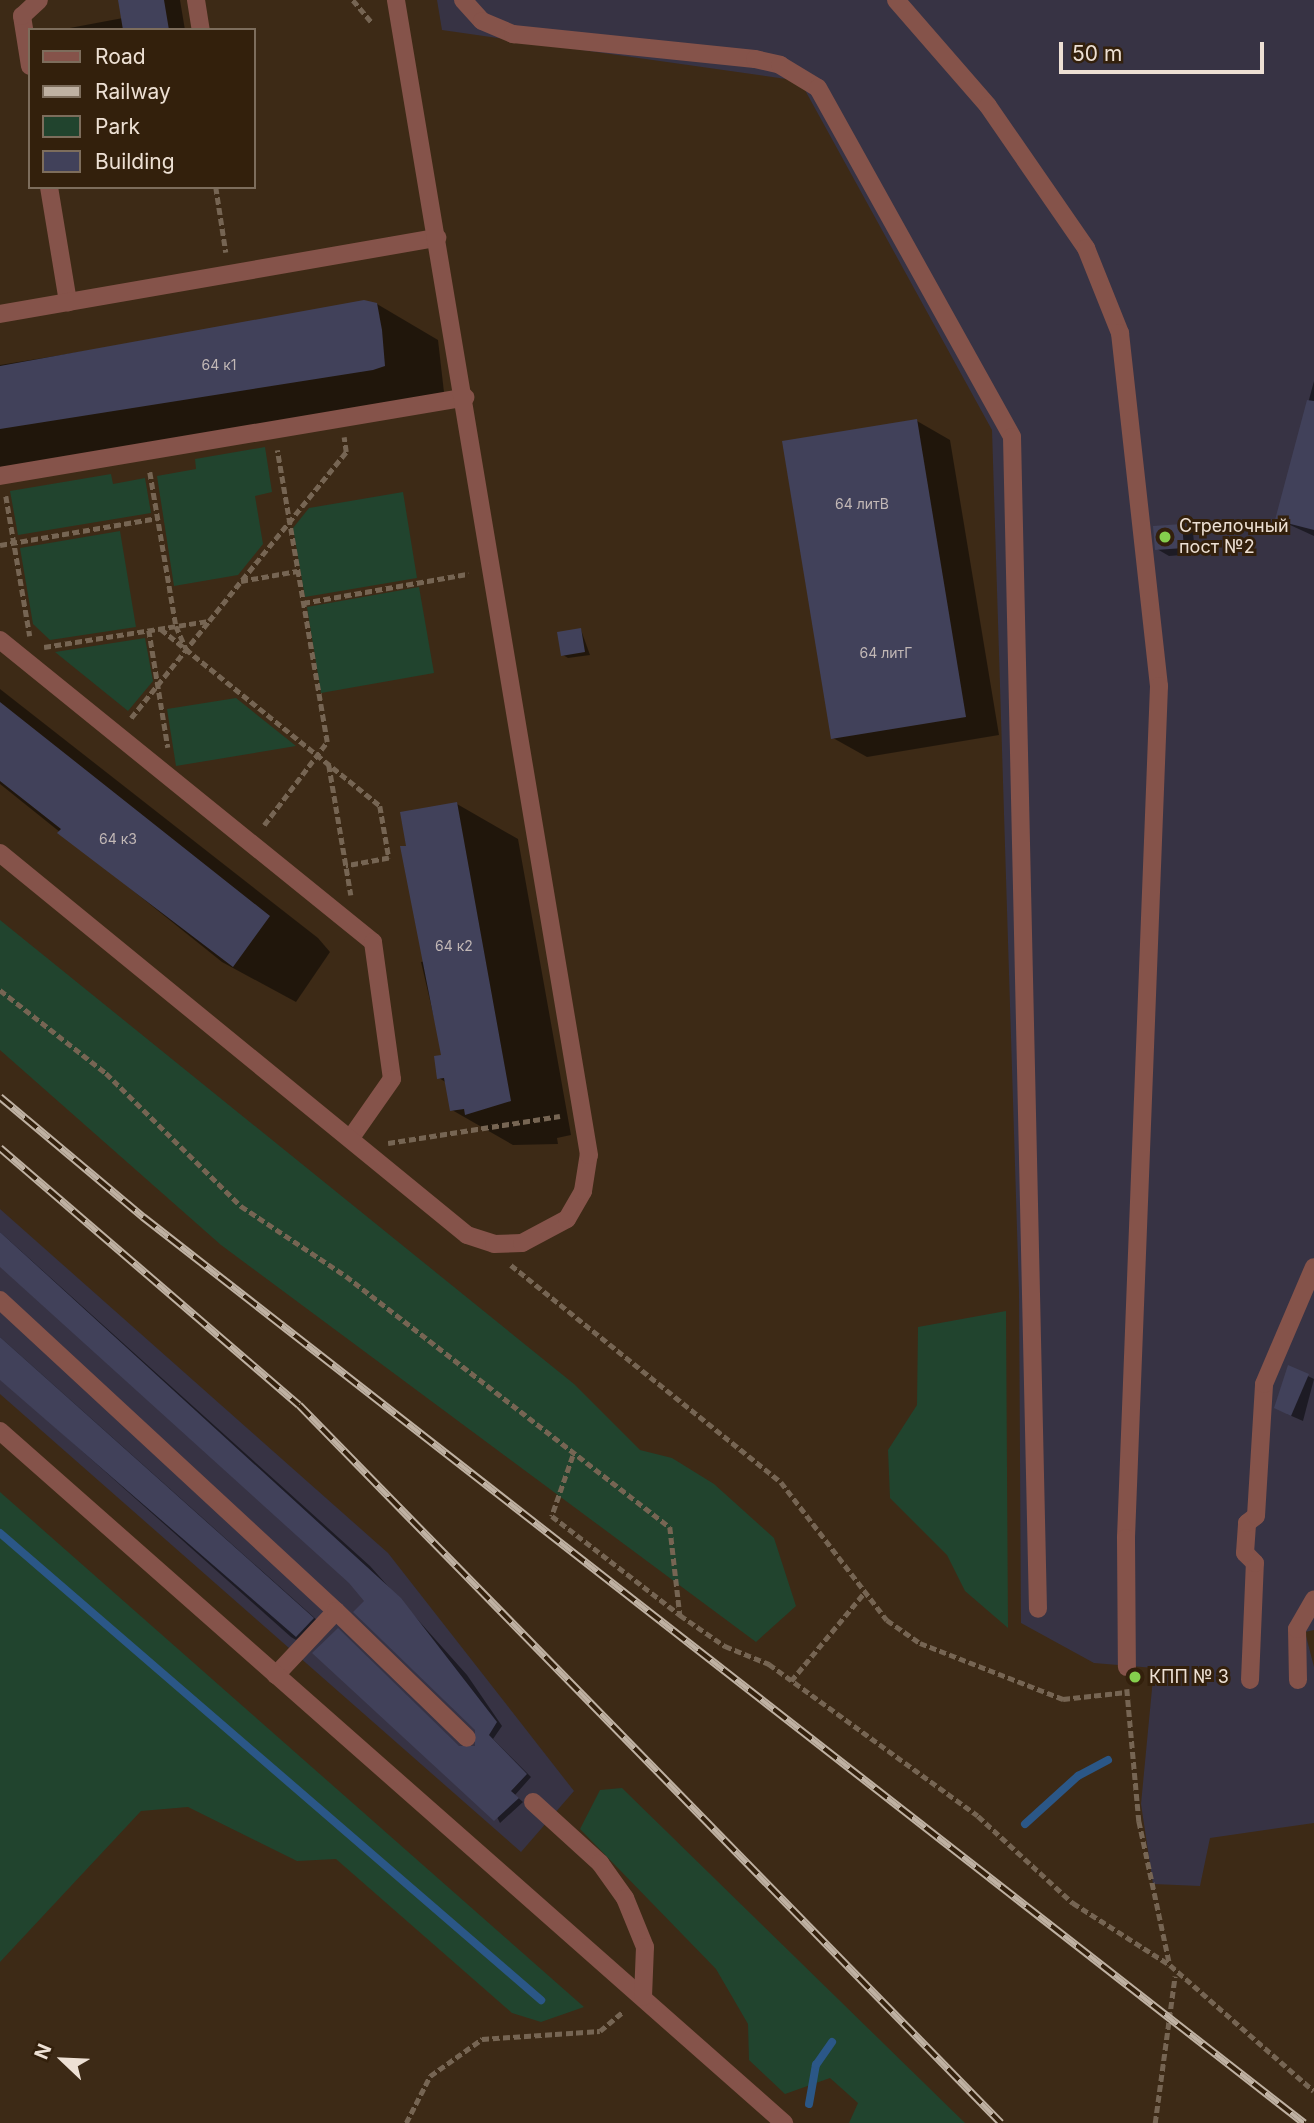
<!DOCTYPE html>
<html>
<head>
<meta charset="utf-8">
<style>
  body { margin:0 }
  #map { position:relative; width:1314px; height:2123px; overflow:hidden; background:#3d2a16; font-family:Inter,sans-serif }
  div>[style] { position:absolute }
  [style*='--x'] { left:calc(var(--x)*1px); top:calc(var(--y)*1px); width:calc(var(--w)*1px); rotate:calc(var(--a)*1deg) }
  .industrial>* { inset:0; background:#373344 }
  .green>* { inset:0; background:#21442e }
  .shadow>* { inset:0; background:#0007 }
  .stream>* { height:8px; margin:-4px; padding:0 4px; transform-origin:4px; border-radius:4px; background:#2b5787 }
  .building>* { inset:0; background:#41415a }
  .path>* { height:4.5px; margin-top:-2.25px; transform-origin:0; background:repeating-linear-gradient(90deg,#766553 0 7px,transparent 0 10.5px) }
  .minor>* { height:18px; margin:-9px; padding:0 9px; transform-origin:9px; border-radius:9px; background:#85534a }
  .rail>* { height:8px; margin-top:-4px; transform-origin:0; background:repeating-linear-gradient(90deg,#33200c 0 16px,#bfb1a2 0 32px); box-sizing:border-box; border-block:2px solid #bfb1a2 }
  .dots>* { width:19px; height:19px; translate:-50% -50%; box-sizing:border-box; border:4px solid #33200c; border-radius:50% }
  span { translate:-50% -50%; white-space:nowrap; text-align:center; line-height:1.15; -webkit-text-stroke:6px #33200c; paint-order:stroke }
  .number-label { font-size:14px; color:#c2b8b6 }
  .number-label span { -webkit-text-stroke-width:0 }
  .poi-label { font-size:18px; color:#ede0d4 }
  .left { translate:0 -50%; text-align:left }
  .legend { position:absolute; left:28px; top:28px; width:228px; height:161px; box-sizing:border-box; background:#33200c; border:2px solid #7d6d5c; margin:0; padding:9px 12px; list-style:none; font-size:21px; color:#ede0d4 }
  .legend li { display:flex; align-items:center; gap:14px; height:35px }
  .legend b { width:35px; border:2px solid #7d6d5c }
  .north { position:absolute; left:28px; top:2025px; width:70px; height:70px; -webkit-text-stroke:5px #33200c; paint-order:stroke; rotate:293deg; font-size:19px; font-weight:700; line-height:28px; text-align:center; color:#ede0d4 }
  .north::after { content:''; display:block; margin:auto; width:24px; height:32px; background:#ede0d4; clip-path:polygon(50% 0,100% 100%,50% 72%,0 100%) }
  .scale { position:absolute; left:1059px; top:42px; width:205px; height:32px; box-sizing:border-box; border:4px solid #ede0d4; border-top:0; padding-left:9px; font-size:21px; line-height:24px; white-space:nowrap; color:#ede0d4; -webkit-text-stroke:5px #33200c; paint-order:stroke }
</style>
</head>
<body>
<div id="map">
  <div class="industrial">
    <i style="clip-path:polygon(437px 0,1314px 0,1314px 1630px,1305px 1632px,1314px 1667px,1314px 1823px,1210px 1838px,1200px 1886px,1153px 1884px,1141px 1804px,1154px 1668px,1094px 1663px,1021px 1623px,1019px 1293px,992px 430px,800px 81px,442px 30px)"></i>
    <i style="clip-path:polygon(0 1209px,388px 1553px,574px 1791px,521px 1852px,0 1394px)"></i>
  </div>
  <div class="green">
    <i style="clip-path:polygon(265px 447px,272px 492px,255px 496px,263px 544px,238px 575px,174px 586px,157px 476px,196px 469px,195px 459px)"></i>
    <i style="clip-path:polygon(111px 474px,113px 484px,145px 478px,151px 513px,18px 535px,10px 491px)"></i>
    <i style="clip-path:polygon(403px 492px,417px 578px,305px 597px,293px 528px,309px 508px)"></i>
    <i style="clip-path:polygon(120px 531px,136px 627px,50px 640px,33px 624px,20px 548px)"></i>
    <i style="clip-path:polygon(419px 587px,434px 673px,321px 693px,307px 607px)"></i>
    <i style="clip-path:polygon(145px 638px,153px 681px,128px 711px,55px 652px)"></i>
    <i style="clip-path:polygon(236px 698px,296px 746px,176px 766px,167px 709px)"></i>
    <i style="clip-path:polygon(0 920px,574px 1384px,640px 1450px,672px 1458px,714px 1484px,774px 1538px,796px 1606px,756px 1642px,221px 1245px,0 1050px)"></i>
    <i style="clip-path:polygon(1006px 1311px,1008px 1628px,965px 1591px,947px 1555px,890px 1498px,888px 1450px,917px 1405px,918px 1327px)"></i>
    <i style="clip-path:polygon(0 1492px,584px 2007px,541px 2022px,512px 2013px,336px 1859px,297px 1861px,188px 1807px,141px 1811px,0 1962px)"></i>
    <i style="clip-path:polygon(622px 1788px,965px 2123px,849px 2123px,858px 2103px,830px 2078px,785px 2094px,749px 2060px,748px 2024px,716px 1969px,580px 1829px,600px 1790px)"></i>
  </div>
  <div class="shadow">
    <i style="clip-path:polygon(120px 0,180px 0,185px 30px,59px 30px,123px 18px)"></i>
    <i style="clip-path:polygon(377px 304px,438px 340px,445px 401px,0 476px,0 365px)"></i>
    <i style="clip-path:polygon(1314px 381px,1314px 536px,1277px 519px)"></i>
    <i style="clip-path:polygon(917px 421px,950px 440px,999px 735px,867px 757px,833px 738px)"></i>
    <i style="clip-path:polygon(1182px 526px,1193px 532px,1195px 554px,1169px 556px,1157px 549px)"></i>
    <i style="clip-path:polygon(581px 630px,590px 655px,568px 658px,563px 655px)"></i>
    <i style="clip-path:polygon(0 689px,318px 938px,330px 952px,296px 1002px,222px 962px,0 784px)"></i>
    <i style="clip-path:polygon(457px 804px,518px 839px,571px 1135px,557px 1138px,558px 1144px,513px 1145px,452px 1110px,447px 1083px,439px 1078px,443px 1056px,421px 962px,427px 961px,408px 847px)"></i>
    <i style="clip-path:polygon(0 1232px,370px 1566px,467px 1675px,502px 1726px,493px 1739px,531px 1777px,515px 1795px,523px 1802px,500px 1823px,462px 1749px,470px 1751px,480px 1742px,476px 1729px,350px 1582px,0 1266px)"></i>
    <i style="clip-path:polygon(0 1337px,318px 1621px,296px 1640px,291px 1637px,0 1378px)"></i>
    <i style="clip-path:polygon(1289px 1367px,1314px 1379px,1303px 1421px,1287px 1414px)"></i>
  </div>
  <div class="stream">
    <i style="--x:0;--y:1533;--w:715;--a:40.8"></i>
    <i style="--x:1025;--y:1824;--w:72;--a:-42.2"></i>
    <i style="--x:1078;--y:1776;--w:34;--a:-28"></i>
    <i style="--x:809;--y:2104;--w:40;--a:-80"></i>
    <i style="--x:816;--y:2065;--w:28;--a:-55"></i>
  </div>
  <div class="building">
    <i style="clip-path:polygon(118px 0,164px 0,169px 30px,123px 30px)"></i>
    <i style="clip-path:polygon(364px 300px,377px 303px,382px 330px,385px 366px,373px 370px,0 429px,0 366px)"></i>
    <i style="clip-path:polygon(1307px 400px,1314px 401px,1314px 530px,1275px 520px)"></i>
    <i style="clip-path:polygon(917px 419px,966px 717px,831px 739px,782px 441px)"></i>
    <i style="clip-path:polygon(1182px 524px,1184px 548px,1155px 550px,1153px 526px)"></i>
    <i style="clip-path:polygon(581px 628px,585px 652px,561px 656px,557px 632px)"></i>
    <i style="clip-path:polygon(0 702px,270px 916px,233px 967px,57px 833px,61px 829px,0 781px)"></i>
    <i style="clip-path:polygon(457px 802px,511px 1101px,465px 1115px,464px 1109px,450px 1111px,444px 1078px,437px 1079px,434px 1056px,441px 1055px,400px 846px,406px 846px,400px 812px)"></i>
    <i style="clip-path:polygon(0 1232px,401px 1598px,497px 1722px,489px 1735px,527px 1774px,511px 1791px,519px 1798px,494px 1821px,312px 1653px,338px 1628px,459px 1746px,475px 1746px,475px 1730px,353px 1612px,364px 1601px,349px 1583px,0 1267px)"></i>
    <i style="clip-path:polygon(0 1337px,314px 1618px,296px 1637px,0 1380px)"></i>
    <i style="clip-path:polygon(1288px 1365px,1309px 1374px,1291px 1416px,1274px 1408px)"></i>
  </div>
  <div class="path">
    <i style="--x:353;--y:0;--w:31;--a:50"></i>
    <i style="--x:216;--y:187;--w:66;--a:81.3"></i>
    <i style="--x:150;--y:472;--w:156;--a:80.4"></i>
    <i style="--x:176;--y:626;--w:24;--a:66"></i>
    <i style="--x:6;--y:496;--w:142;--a:80.3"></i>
    <i style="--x:0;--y:545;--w:160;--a:-9.7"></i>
    <i style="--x:242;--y:580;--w:165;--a:-50.9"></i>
    <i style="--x:346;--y:452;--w:15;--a:-98"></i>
    <i style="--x:303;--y:603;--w:168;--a:-10"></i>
    <i style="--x:161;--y:629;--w:282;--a:38.9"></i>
    <i style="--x:380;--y:806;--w:53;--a:80.2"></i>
    <i style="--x:389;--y:858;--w:44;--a:169.5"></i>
    <i style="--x:149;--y:630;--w:119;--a:80.8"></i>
    <i style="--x:44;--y:647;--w:167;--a:-9"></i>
    <i style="--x:209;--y:621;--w:51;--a:-51.3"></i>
    <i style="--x:241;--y:581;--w:57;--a:-10.1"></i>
    <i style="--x:131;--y:718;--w:124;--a:-51.2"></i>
    <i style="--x:329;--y:765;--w:132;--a:80.4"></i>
    <i style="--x:264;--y:825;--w:104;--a:-52.8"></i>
    <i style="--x:327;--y:742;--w:296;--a:-99.7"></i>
    <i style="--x:0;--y:990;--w:135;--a:38.1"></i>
    <i style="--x:106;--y:1073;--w:190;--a:44.6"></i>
    <i style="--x:241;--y:1206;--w:126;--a:33.7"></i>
    <i style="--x:346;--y:1276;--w:410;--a:37.8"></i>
    <i style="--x:670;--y:1527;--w:89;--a:83.5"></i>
    <i style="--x:680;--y:1615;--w:55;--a:34.6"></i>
    <i style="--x:725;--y:1646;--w:48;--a:22.2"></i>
    <i style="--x:769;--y:1664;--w:258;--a:36"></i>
    <i style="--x:978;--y:1816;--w:129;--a:42.5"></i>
    <i style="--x:1073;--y:1903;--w:115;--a:32.6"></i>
    <i style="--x:388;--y:1143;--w:174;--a:-8.9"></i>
    <i style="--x:511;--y:1265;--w:346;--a:38.8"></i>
    <i style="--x:781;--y:1482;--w:174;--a:52.5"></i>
    <i style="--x:887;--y:1620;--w:40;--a:34.9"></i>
    <i style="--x:920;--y:1643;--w:154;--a:21.4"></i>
    <i style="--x:1063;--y:1699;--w:64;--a:-6.2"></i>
    <i style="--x:573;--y:1456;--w:64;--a:109.3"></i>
    <i style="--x:552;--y:1516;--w:162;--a:37.7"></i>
    <i style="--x:791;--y:1681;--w:116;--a:-50.3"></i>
    <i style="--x:1127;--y:1689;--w:133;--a:84.8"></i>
    <i style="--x:1139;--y:1821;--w:147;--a:77.9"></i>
    <i style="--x:1170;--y:1965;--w:191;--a:41.2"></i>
    <i style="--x:406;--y:2123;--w:53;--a:-62.9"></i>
    <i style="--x:430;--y:2076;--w:64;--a:-35.4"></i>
    <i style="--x:482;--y:2039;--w:118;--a:-3.9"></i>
    <i style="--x:600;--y:2031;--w:31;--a:-40"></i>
    <i style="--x:1155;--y:2123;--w:148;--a:-82.3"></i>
  </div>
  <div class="minor">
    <i style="--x:196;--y:0;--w:30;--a:81"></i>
    <i style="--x:463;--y:0;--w:28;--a:48"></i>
    <i style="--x:482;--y:21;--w:34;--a:23"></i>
    <i style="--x:513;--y:34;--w:243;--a:5.9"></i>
    <i style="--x:755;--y:59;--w:26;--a:13"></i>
    <i style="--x:780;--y:65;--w:44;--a:31.2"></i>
    <i style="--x:818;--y:88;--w:399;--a:60.9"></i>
    <i style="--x:1012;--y:437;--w:1172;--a:88.73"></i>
    <i style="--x:896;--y:0;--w:140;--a:49"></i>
    <i style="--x:988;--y:106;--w:173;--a:55.4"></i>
    <i style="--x:1086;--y:248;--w:92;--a:68.2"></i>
    <i style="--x:1120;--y:333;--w:355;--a:83.7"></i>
    <i style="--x:1159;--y:686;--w:853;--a:92.22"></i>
    <i style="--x:1126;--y:1538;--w:129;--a:89.6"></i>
    <i style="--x:30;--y:66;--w:51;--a:-99.1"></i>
    <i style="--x:22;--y:16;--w:23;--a:-43"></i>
    <i style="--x:49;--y:187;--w:117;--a:80.6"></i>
    <i style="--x:0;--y:314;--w:444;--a:-9.9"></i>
    <i style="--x:0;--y:476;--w:472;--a:-9.6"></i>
    <i style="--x:0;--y:640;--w:480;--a:39"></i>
    <i style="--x:373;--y:942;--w:138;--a:82.1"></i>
    <i style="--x:392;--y:1079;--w:73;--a:125"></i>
    <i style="--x:0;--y:853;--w:603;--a:39.28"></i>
    <i style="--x:467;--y:1235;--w:28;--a:18"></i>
    <i style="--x:494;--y:1244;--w:28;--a:-2"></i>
    <i style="--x:522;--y:1243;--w:51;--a:-28.1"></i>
    <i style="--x:567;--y:1219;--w:32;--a:-60"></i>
    <i style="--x:583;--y:1191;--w:36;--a:-81"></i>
    <i style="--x:589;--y:1155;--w:1171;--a:-99.49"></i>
    <i style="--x:0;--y:1300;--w:458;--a:42.8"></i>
    <i style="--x:336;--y:1611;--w:88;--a:133.2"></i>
    <i style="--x:0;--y:1431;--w:1046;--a:41.43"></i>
    <i style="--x:336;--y:1611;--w:182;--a:44.1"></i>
    <i style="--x:1250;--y:1680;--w:117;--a:-87.6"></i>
    <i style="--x:1255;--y:1563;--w:14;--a:-135"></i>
    <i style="--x:1245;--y:1553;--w:30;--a:-86"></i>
    <i style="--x:1247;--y:1523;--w:11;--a:-38"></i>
    <i style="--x:1256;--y:1516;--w:132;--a:-86.5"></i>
    <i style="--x:1264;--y:1384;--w:127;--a:-66.9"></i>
    <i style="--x:1298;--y:1680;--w:51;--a:-91.1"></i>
    <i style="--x:1297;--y:1629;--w:34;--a:-60"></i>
    <i style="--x:533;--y:1802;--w:91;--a:42.3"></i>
    <i style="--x:600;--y:1863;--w:43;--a:54.5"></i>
    <i style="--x:625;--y:1898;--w:53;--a:67.8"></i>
    <i style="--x:645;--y:1947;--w:50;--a:92.3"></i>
  </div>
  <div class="rail">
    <i style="--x:0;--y:1097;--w:187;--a:40"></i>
    <i style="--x:143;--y:1217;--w:1473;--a:37.97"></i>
    <i style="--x:0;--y:1148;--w:394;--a:40.7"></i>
    <i style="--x:299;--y:1405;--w:1004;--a:45.65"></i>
  </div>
  <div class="dots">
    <i style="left:1165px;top:537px;background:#85cf4d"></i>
    <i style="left:1135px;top:1677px;background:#85cf4d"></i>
  </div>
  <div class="number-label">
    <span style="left:219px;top:365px">64 к1</span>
    <span style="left:862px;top:504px">64 литВ</span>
    <span style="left:886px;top:653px">64 литГ</span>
    <span style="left:118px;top:839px">64 к3</span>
    <span style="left:454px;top:946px">64 к2</span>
  </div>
  <div class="poi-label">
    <span class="left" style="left:1179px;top:537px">Стрелочный<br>пост №2</span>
    <span class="left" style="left:1149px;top:1677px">КПП № 3</span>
  </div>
  <ul class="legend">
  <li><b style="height:9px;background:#85534a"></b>Road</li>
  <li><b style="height:9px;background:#bfb1a2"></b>Railway</li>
  <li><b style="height:19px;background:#21442e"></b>Park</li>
  <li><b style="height:19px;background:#41415a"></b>Building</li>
  </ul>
  <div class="north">N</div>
  <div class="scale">50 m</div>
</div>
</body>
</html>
